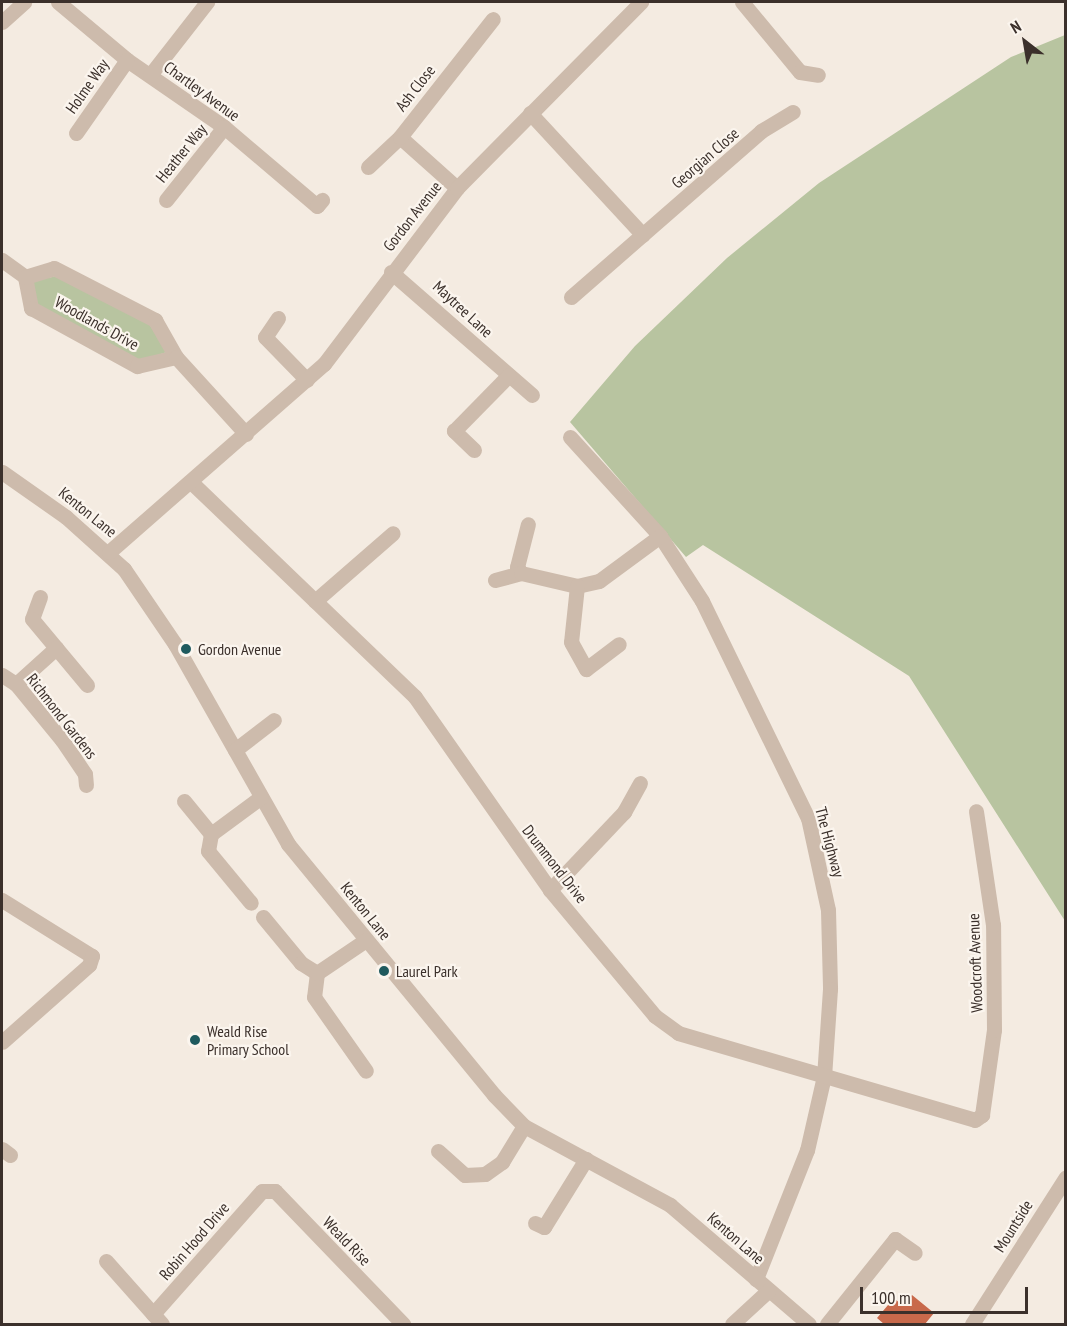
<!DOCTYPE html>
<html>
<head>
<meta charset="utf-8">
<style>
  body { margin:0 }
  #map { position:relative; width:1067px; height:1326px; overflow:hidden; background:#f4ebe1; font-family:"PT Sans Narrow",sans-serif }
  div>[style] { position:absolute }
  [style*='--x'] { left:calc(var(--x)*1px); top:calc(var(--y)*1px); width:calc(var(--w)*1px); rotate:calc(var(--a)*1deg) }
  .green>* { inset:0; background:#b8c4a0 }
  .building>* { inset:0; background:#c8694b }
  .minor>* { height:15px; margin:-7.5px; padding:0 7.5px; transform-origin:7.5px; border-radius:7.5px; background:#cdbbac }
  .dots>* { width:16px; height:16px; translate:-50% -50%; box-sizing:border-box; border:3px solid #fbf5ee; border-radius:50% }
  span { translate:-50% -50%; white-space:nowrap; text-align:center; line-height:1.15; -webkit-text-stroke:4.5px #fbf5ee; paint-order:stroke }
  .street-label { font-size:16px; color:#3b302b }
  .poi-label { font-size:16px; color:#3b302b }
  .left { translate:0 -50%; text-align:left }
  .frame { position:absolute; inset:0; border:3px solid #3b302b; pointer-events:none }
  .north { position:absolute; left:995px; top:12px; width:60px; height:60px; -webkit-text-stroke:4px #fbf5ee; paint-order:stroke; rotate:329deg; font-size:16px; font-weight:700; line-height:24px; text-align:center; color:#3b302b }
  .north::after { content:''; display:block; margin:auto; width:21px; height:27px; background:#3b302b; clip-path:polygon(50% 0,100% 100%,50% 72%,0 100%) }
  .scale { position:absolute; left:860px; top:1287px; width:168px; height:27px; box-sizing:border-box; border:3px solid #3b302b; border-top:0; padding-left:8px; font-size:18px; line-height:21px; white-space:nowrap; color:#3b302b; -webkit-text-stroke:4px #fbf5ee; paint-order:stroke }
</style>
</head>
<body>
<div id="map">
  <div class="green">
    <i style="clip-path:polygon(1065px 35px,1065px 921px,909px 676px,703px 545px,686px 557px,570px 422px,635px 346px,727px 258px,819px 183px,1011px 57px)"></i>
    <i style="clip-path:polygon(62px 275px,148px 322px,167px 352px,137px 362px,36px 304px,32px 281px)"></i>
  </div>
  <div class="building">
    <i style="clip-path:polygon(912px 1295px,934px 1313px,925px 1324px,884px 1324px,877px 1318px,894px 1298px,903px 1306px)"></i>
  </div>
  <div class="minor">
    <i style="--x:58;--y:2;--w:90;--a:40"></i>
    <i style="--x:127;--y:60;--w:118;--a:34.6"></i>
    <i style="--x:224;--y:127;--w:122;--a:40.3"></i>
    <i style="--x:317;--y:206;--w:8;--a:-50"></i>
    <i style="--x:742;--y:2;--w:91;--a:50.4"></i>
    <i style="--x:800;--y:72;--w:18;--a:9"></i>
    <i style="--x:2;--y:22;--w:30;--a:-42"></i>
    <i style="--x:150;--y:75;--w:93;--a:-52"></i>
    <i style="--x:530;--y:113;--w:166;--a:47.2"></i>
    <i style="--x:76;--y:133;--w:89;--a:-55.1"></i>
    <i style="--x:368;--y:167;--w:44;--a:-43.2"></i>
    <i style="--x:457;--y:188;--w:76;--a:-138.2"></i>
    <i style="--x:400;--y:137;--w:150;--a:-51.8"></i>
    <i style="--x:166;--y:200;--w:93;--a:-51.5"></i>
    <i style="--x:2;--y:260;--w:29;--a:36"></i>
    <i style="--x:25;--y:277;--w:32;--a:79"></i>
    <i style="--x:31;--y:308;--w:121;--a:28.7"></i>
    <i style="--x:137;--y:366;--w:40;--a:-13"></i>
    <i style="--x:391;--y:272;--w:187;--a:41.1"></i>
    <i style="--x:25;--y:277;--w:30;--a:-17"></i>
    <i style="--x:54;--y:268;--w:114;--a:27.2"></i>
    <i style="--x:155;--y:320;--w:43;--a:60.4"></i>
    <i style="--x:176;--y:357;--w:104;--a:47.7"></i>
    <i style="--x:571;--y:297;--w:252;--a:-41.1"></i>
    <i style="--x:761;--y:131;--w:37;--a:-31"></i>
    <i style="--x:278;--y:318;--w:23;--a:124"></i>
    <i style="--x:265;--y:337;--w:60;--a:45.7"></i>
    <i style="--x:570;--y:437;--w:134;--a:47.7"></i>
    <i style="--x:660;--y:536;--w:77;--a:57.1"></i>
    <i style="--x:702;--y:601;--w:242;--a:64"></i>
    <i style="--x:808;--y:818;--w:94;--a:77.7"></i>
    <i style="--x:828;--y:910;--w:79;--a:88.5"></i>
    <i style="--x:830;--y:989;--w:87;--a:93.9"></i>
    <i style="--x:824;--y:1076;--w:76;--a:102.9"></i>
    <i style="--x:807;--y:1150;--w:139;--a:111.6"></i>
    <i style="--x:474;--y:450;--w:28;--a:-136"></i>
    <i style="--x:454;--y:431;--w:78;--a:-45.5"></i>
    <i style="--x:2;--y:472;--w:78;--a:35.1"></i>
    <i style="--x:66;--y:517;--w:78;--a:41.9"></i>
    <i style="--x:124;--y:569;--w:91;--a:55.8"></i>
    <i style="--x:175;--y:644;--w:230;--a:60.5"></i>
    <i style="--x:288;--y:844;--w:325;--a:50.6"></i>
    <i style="--x:494;--y:1095;--w:43;--a:45.9"></i>
    <i style="--x:524;--y:1126;--w:166;--a:28.4"></i>
    <i style="--x:670;--y:1205;--w:183;--a:40.6"></i>
    <i style="--x:191;--y:482;--w:310;--a:43.8"></i>
    <i style="--x:415;--y:697;--w:236;--a:55"></i>
    <i style="--x:550;--y:890;--w:164;--a:50.2"></i>
    <i style="--x:655;--y:1016;--w:29;--a:36"></i>
    <i style="--x:678;--y:1033;--w:309;--a:16.3"></i>
    <i style="--x:975;--y:1120;--w:9;--a:-36"></i>
    <i style="--x:982;--y:1115;--w:86;--a:-82"></i>
    <i style="--x:994;--y:1030;--w:105;--a:-90.5"></i>
    <i style="--x:993;--y:925;--w:115;--a:-98.5"></i>
    <i style="--x:109;--y:552;--w:286;--a:-41.2"></i>
    <i style="--x:324;--y:364;--w:221;--a:-52.9"></i>
    <i style="--x:457;--y:188;--w:262;--a:-45.3"></i>
    <i style="--x:521;--y:573;--w:7;--a:-124"></i>
    <i style="--x:517;--y:567;--w:44;--a:-75.7"></i>
    <i style="--x:495;--y:580;--w:27;--a:-15"></i>
    <i style="--x:521;--y:573;--w:57;--a:13.1"></i>
    <i style="--x:577;--y:586;--w:23;--a:-13"></i>
    <i style="--x:599;--y:581;--w:76;--a:-36.4"></i>
    <i style="--x:577;--y:586;--w:56;--a:96.1"></i>
    <i style="--x:571;--y:642;--w:31;--a:61"></i>
    <i style="--x:586;--y:669;--w:41;--a:-37.1"></i>
    <i style="--x:40;--y:597;--w:23;--a:110"></i>
    <i style="--x:32;--y:619;--w:86;--a:50.2"></i>
    <i style="--x:315;--y:601;--w:103;--a:-41.1"></i>
    <i style="--x:2;--y:675;--w:17;--a:33"></i>
    <i style="--x:16;--y:684;--w:72;--a:50.6"></i>
    <i style="--x:62;--y:740;--w:41;--a:55.9"></i>
    <i style="--x:85;--y:774;--w:11;--a:85"></i>
    <i style="--x:16;--y:684;--w:54;--a:-42"></i>
    <i style="--x:235;--y:750;--w:49;--a:-37.6"></i>
    <i style="--x:184;--y:801;--w:43;--a:50.7"></i>
    <i style="--x:211;--y:834;--w:17;--a:100"></i>
    <i style="--x:208;--y:851;--w:67;--a:50.4"></i>
    <i style="--x:211;--y:834;--w:62;--a:-36.5"></i>
    <i style="--x:550;--y:890;--w:108;--a:-46.5"></i>
    <i style="--x:624;--y:812;--w:33;--a:-61"></i>
    <i style="--x:2;--y:900;--w:106;--a:31.9"></i>
    <i style="--x:92;--y:956;--w:9;--a:108"></i>
    <i style="--x:89;--y:965;--w:116;--a:138.5"></i>
    <i style="--x:263;--y:917;--w:60;--a:50.4"></i>
    <i style="--x:301;--y:963;--w:19;--a:32"></i>
    <i style="--x:317;--y:973;--w:24;--a:97"></i>
    <i style="--x:314;--y:997;--w:90;--a:54.9"></i>
    <i style="--x:317;--y:973;--w:59;--a:-34"></i>
    <i style="--x:2;--y:1149;--w:10;--a:37"></i>
    <i style="--x:438;--y:1151;--w:36;--a:42"></i>
    <i style="--x:465;--y:1175;--w:20;--a:-3"></i>
    <i style="--x:485;--y:1174;--w:21;--a:-35"></i>
    <i style="--x:502;--y:1162;--w:42;--a:-58.6"></i>
    <i style="--x:535;--y:1223;--w:10;--a:24"></i>
    <i style="--x:544;--y:1227;--w:80;--a:-58.3"></i>
    <i style="--x:106;--y:1261;--w:84;--a:48.4"></i>
    <i style="--x:153;--y:1314;--w:164;--a:-48.5"></i>
    <i style="--x:262;--y:1191;--w:13;--a:0"></i>
    <i style="--x:275;--y:1191;--w:185;--a:46.1"></i>
    <i style="--x:732;--y:1324;--w:50;--a:-42.6"></i>
    <i style="--x:827;--y:1324;--w:109;--a:-51.3"></i>
    <i style="--x:895;--y:1239;--w:24;--a:35"></i>
    <i style="--x:972;--y:1324;--w:174;--a:-57.4"></i>
  </div>
  <div class="dots">
    <i style="left:186px;top:649px;background:#1f5a5e"></i>
    <i style="left:384px;top:971px;background:#1f5a5e"></i>
    <i style="left:195px;top:1040px;background:#1f5a5e"></i>
  </div>
  <div class="street-label">
    <span style="left:87px;top:86px;rotate:-55deg">Holme Way</span>
    <span style="left:415px;top:88px;rotate:-52deg">Ash Close</span>
    <span style="left:202px;top:91px;rotate:36deg">Chartley Avenue</span>
    <span style="left:181px;top:153px;rotate:-51deg">Heather Way</span>
    <span style="left:705px;top:158px;rotate:-41deg">Georgian Close</span>
    <span style="left:412px;top:216px;rotate:-52deg">Gordon Avenue</span>
    <span style="left:463px;top:309px;rotate:43deg">Maytree Lane</span>
    <span style="left:97px;top:323px;rotate:29deg">Woodlands Drive</span>
    <span style="left:88px;top:512px;rotate:39deg">Kenton Lane</span>
    <span style="left:62px;top:716px;rotate:52deg">Richmond Gardens</span>
    <span style="left:830px;top:842px;rotate:75deg">The Highway</span>
    <span style="left:555px;top:864px;rotate:52deg">Drummond Drive</span>
    <span style="left:366px;top:911px;rotate:51deg">Kenton Lane</span>
    <span style="left:975px;top:963px;rotate:-92deg">Woodcroft Avenue</span>
    <span style="left:1013px;top:1226px;rotate:-58deg">Mountside</span>
    <span style="left:736px;top:1238px;rotate:41deg">Kenton Lane</span>
    <span style="left:194px;top:1241px;rotate:-49deg">Robin Hood Drive</span>
    <span style="left:347px;top:1241px;rotate:46deg">Weald Rise</span>
  </div>
  <div class="poi-label">
    <span class="left" style="left:198px;top:649px">Gordon Avenue</span>
    <span class="left" style="left:396px;top:971px">Laurel Park</span>
    <span class="left" style="left:207px;top:1040px">Weald Rise<br>Primary School</span>
  </div>
  <div class="frame"></div>
  <div class="north">N</div>
  <div class="scale">100 m</div>
</div>
</body>
</html>
